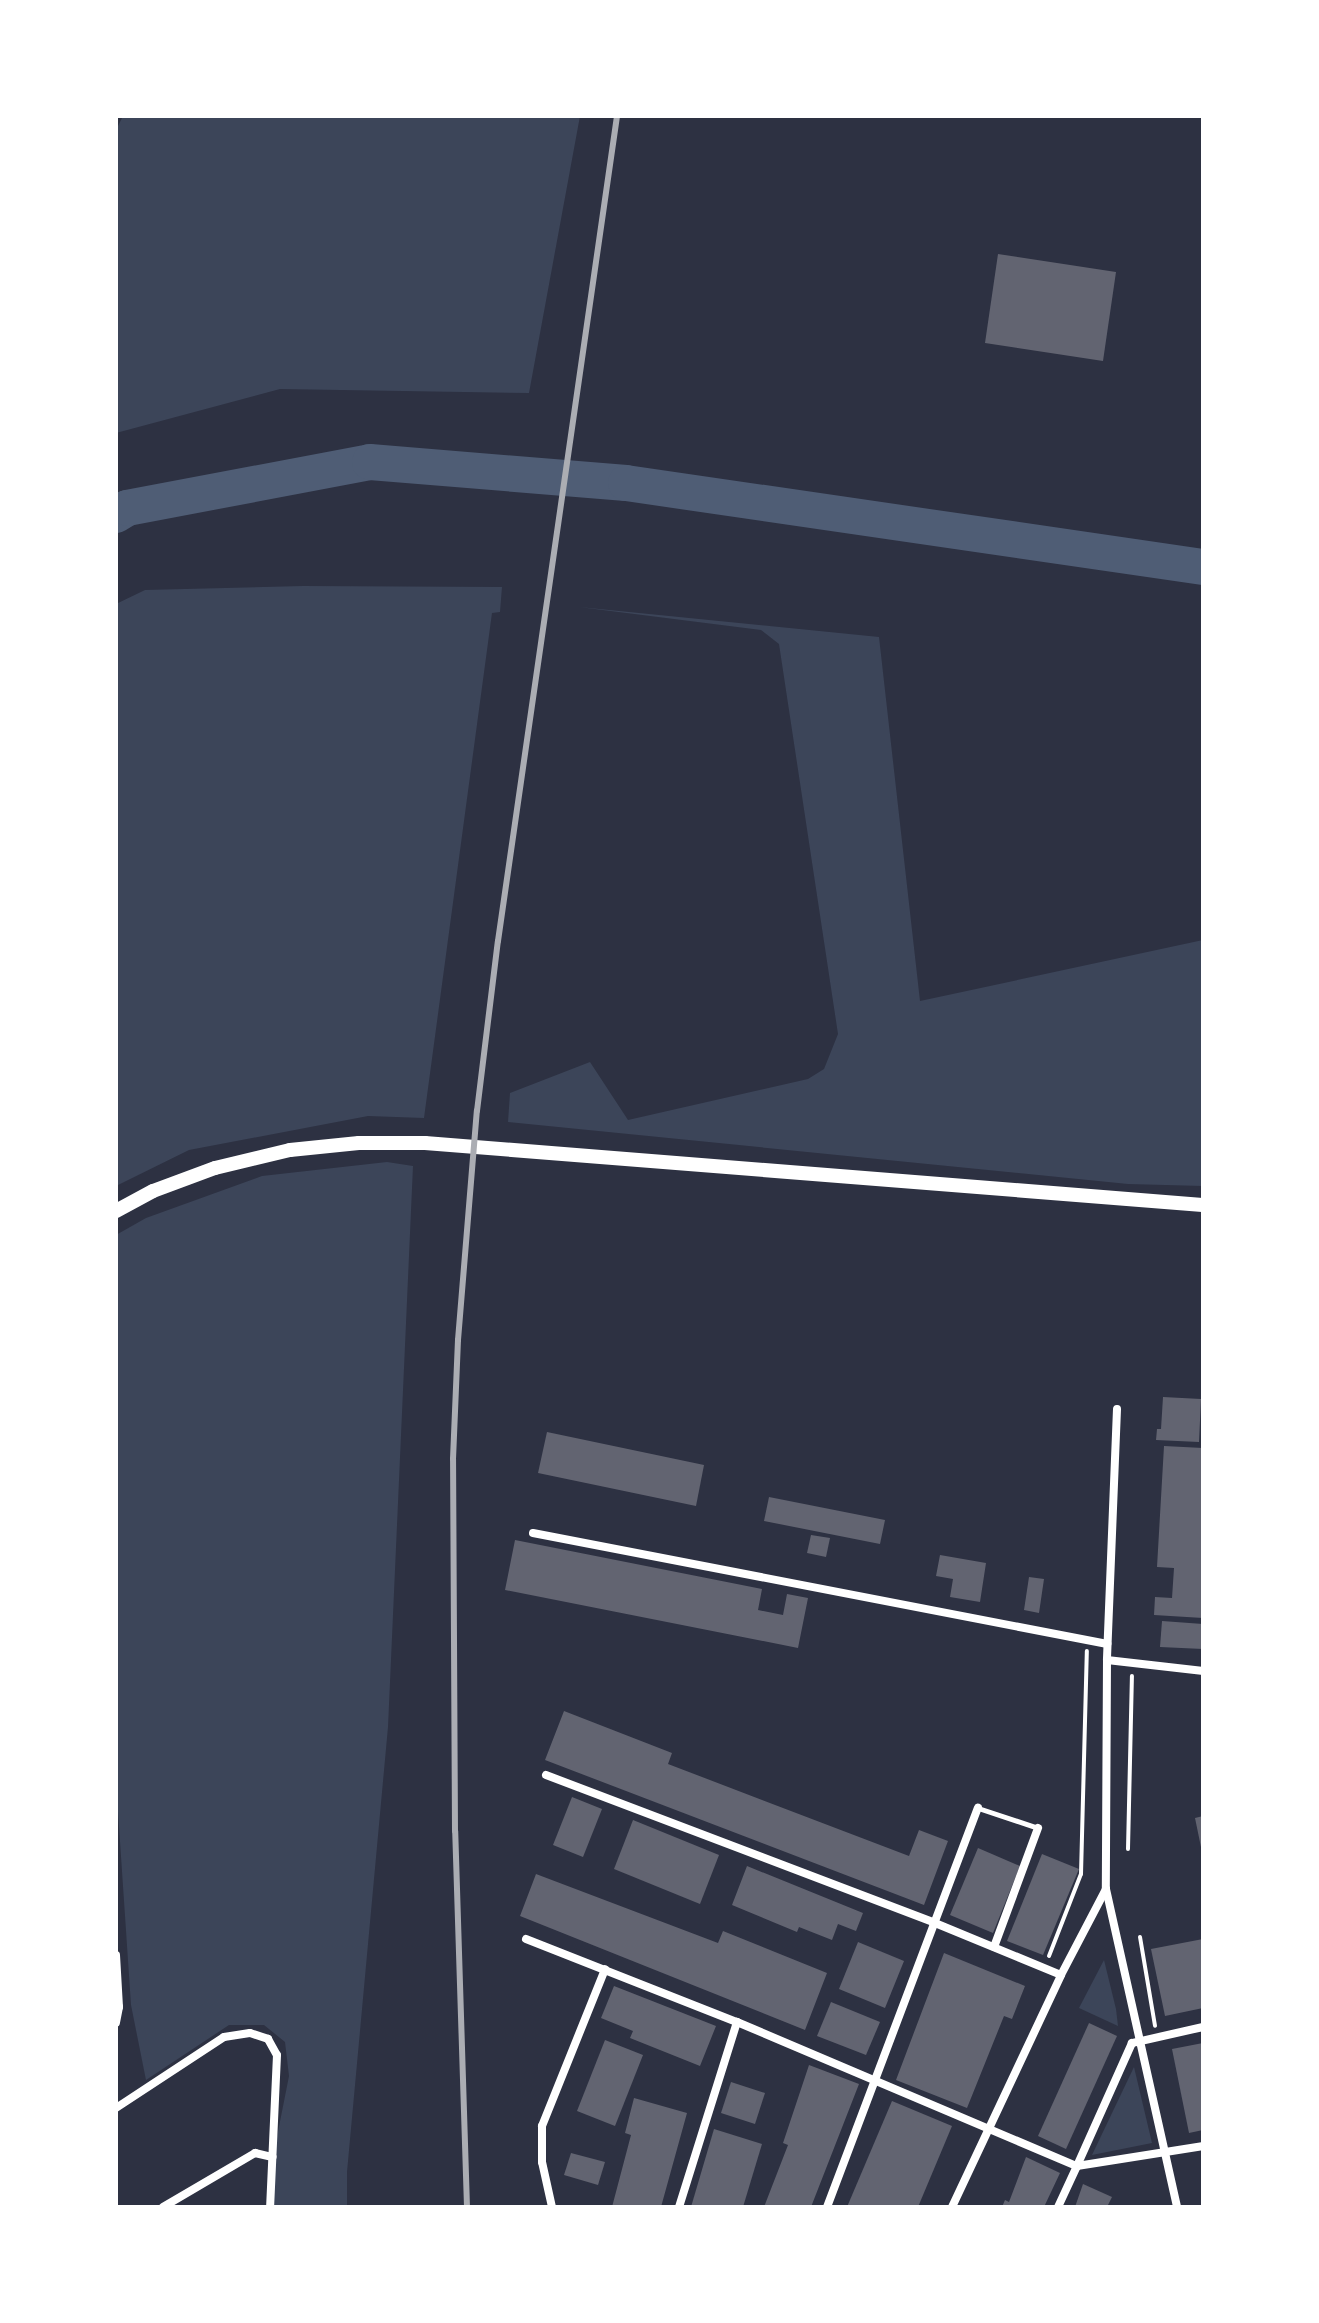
<!DOCTYPE html>
<html>
<head>
<meta charset="utf-8">
<style>
  body { margin:0 }
  #map { position:relative; width:1319px; height:2323px; overflow:hidden; background:#2d3142; font-family:"Sofia Sans Condensed",sans-serif }
  div>[style] { position:absolute }
  [style*='--x'] { left:calc(var(--x)*1px); top:calc(var(--y)*1px); width:calc(var(--w)*1px); rotate:calc(var(--a)*1deg) }
  .green>* { inset:0; background:#3c4559 }
  .river>* { height:36px; margin:-18px; padding:0 18px; transform-origin:18px; border-radius:18px; background:#4f5d75 }
  .building>* { inset:0; background:#626471 }
  .path>* { height:4px; margin:-2px; padding:0 2px; transform-origin:2px; border-radius:2px; background:#fff }
  .service>* { height:5px; margin:-2.5px; padding:0 2.5px; transform-origin:2.5px; border-radius:2.5px; background:#fff }
  .minor>* { height:8px; margin:-4px; padding:0 4px; transform-origin:4px; border-radius:4px; background:#fff }
  .primary>* { height:14px; margin:-7px; padding:0 7px; transform-origin:7px; border-radius:7px; background:#fff }
  .rail>* { height:6px; margin:-3px; padding:0 3px; transform-origin:3px; border-radius:3px; background:#abadb3 }
  span { translate:-50% -50%; white-space:nowrap; text-align:center; line-height:1.15; -webkit-text-stroke:6px #fff; paint-order:stroke }
  .frame { position:absolute; inset:0; border:118px solid #fff; pointer-events:none }
</style>
</head>
<body>
<div id="map">
  <div class="green">
    <i style="clip-path:polygon(123px 116px,580px 116px,529px 393px,280px 389px,116px 433px,116px 130px)"></i>
    <i style="clip-path:polygon(303px 586px,502px 587px,500px 612px,492px 613px,424px 1118px,368px 1116px,189px 1150px,116px 1186px,116px 604px,145px 590px)"></i>
    <i style="clip-path:polygon(579px 607px,879px 637px,920px 1001px,1203px 940px,1203px 1186px,1128px 1184px,508px 1122px,510px 1093px,590px 1062px,628px 1120px,808px 1079px,824px 1069px,838px 1034px,779px 644px,761px 630px)"></i>
    <i style="clip-path:polygon(387px 1162px,413px 1166px,388px 1727px,347px 2172px,347px 2207px,271px 2207px,273px 2157px,289px 2076px,285px 2042px,264px 2025px,229px 2025px,146px 2080px,131px 2005px,116px 1782px,116px 1235px,146px 1218px,262px 1176px)"></i>
    <i style="clip-path:polygon(1104px 1960px,1116px 2009px,1118px 2026px,1079px 2008px)"></i>
    <i style="clip-path:polygon(1134px 2067px,1152px 2143px,1092px 2155px)"></i>
  </div>
  <div class="river">
    <i style="--x:116;--y:515;--w:13;--a:-32"></i>
    <i style="--x:127;--y:508;--w:247;--a:-10.7"></i>
    <i style="--x:370;--y:462;--w:257;--a:4.7"></i>
    <i style="--x:626;--y:483;--w:583;--a:8.28"></i>
  </div>
  <div class="building">
    <i style="clip-path:polygon(998px 254px,1116px 272px,1103px 361px,985px 343px)"></i>
    <i style="clip-path:polygon(1163px 1397px,1201px 1399px,1199px 1442px,1156px 1440px,1157px 1429px,1161px 1429px)"></i>
    <i style="clip-path:polygon(547px 1432px,704px 1465px,696px 1506px,538px 1473px)"></i>
    <i style="clip-path:polygon(1164px 1446px,1203px 1448px,1203px 1618px,1154px 1615px,1155px 1597px,1172px 1598px,1174px 1568px,1157px 1567px)"></i>
    <i style="clip-path:polygon(769px 1497px,885px 1520px,880px 1544px,764px 1521px)"></i>
    <i style="clip-path:polygon(811px 1535px,830px 1538px,826px 1557px,807px 1553px)"></i>
    <i style="clip-path:polygon(515px 1540px,762px 1589px,758px 1610px,783px 1615px,787px 1594px,808px 1598px,798px 1648px,505px 1590px)"></i>
    <i style="clip-path:polygon(940px 1555px,986px 1563px,980px 1602px,950px 1597px,953px 1579px,936px 1576px)"></i>
    <i style="clip-path:polygon(1029px 1577px,1044px 1579px,1039px 1613px,1024px 1610px)"></i>
    <i style="clip-path:polygon(1162px 1621px,1203px 1624px,1203px 1649px,1160px 1647px)"></i>
    <i style="clip-path:polygon(564px 1711px,672px 1753px,668px 1764px,909px 1856px,919px 1830px,948px 1841px,924px 1905px,545px 1760px)"></i>
    <i style="clip-path:polygon(572px 1797px,602px 1809px,583px 1857px,553px 1845px)"></i>
    <i style="clip-path:polygon(1203px 1816px,1203px 1852px,1202px 1852px,1195px 1818px)"></i>
    <i style="clip-path:polygon(633px 1820px,719px 1855px,700px 1904px,614px 1869px)"></i>
    <i style="clip-path:polygon(978px 1848px,1020px 1866px,993px 1933px,950px 1915px)"></i>
    <i style="clip-path:polygon(1042px 1854px,1079px 1869px,1043px 1955px,1007px 1941px)"></i>
    <i style="clip-path:polygon(747px 1866px,863px 1913px,856px 1931px,838px 1924px,832px 1940px,799px 1927px,797px 1932px,732px 1905px)"></i>
    <i style="clip-path:polygon(536px 1874px,718px 1943px,723px 1931px,827px 1973px,805px 2030px,520px 1916px)"></i>
    <i style="clip-path:polygon(1203px 1939px,1203px 2008px,1165px 2016px,1151px 1949px)"></i>
    <i style="clip-path:polygon(858px 1942px,904px 1961px,885px 2008px,839px 1989px)"></i>
    <i style="clip-path:polygon(944px 1953px,1025px 1986px,1012px 2019px,1004px 2016px,967px 2108px,896px 2080px)"></i>
    <i style="clip-path:polygon(614px 1986px,716px 2026px,700px 2066px,630px 2038px,633px 2031px,601px 2018px)"></i>
    <i style="clip-path:polygon(831px 2002px,880px 2022px,866px 2055px,817px 2036px)"></i>
    <i style="clip-path:polygon(1089px 2023px,1117px 2036px,1066px 2149px,1038px 2136px)"></i>
    <i style="clip-path:polygon(605px 2040px,643px 2055px,615px 2126px,577px 2111px)"></i>
    <i style="clip-path:polygon(1203px 2043px,1203px 2130px,1189px 2133px,1172px 2049px)"></i>
    <i style="clip-path:polygon(809px 2065px,859px 2084px,811px 2207px,764px 2207px,788px 2145px,783px 2143px)"></i>
    <i style="clip-path:polygon(731px 2082px,765px 2093px,755px 2124px,721px 2113px)"></i>
    <i style="clip-path:polygon(634px 2098px,687px 2113px,661px 2207px,612px 2207px,631px 2135px,625px 2133px)"></i>
    <i style="clip-path:polygon(892px 2101px,952px 2126px,918px 2207px,847px 2207px)"></i>
    <i style="clip-path:polygon(714px 2129px,762px 2144px,743px 2207px,691px 2207px)"></i>
    <i style="clip-path:polygon(571px 2153px,605px 2162px,598px 2185px,564px 2175px)"></i>
    <i style="clip-path:polygon(1026px 2157px,1060px 2173px,1044px 2207px,1002px 2207px,1005px 2200px,1009px 2202px)"></i>
    <i style="clip-path:polygon(1083px 2184px,1112px 2197px,1107px 2207px,1075px 2207px)"></i>
  </div>
  <div class="path">
    <i style="--x:1128;--y:1849;--w:173;--a:-88.7"></i>
    <i style="--x:1140;--y:1937;--w:90;--a:80.4"></i>
    <i style="--x:1049;--y:1956;--w:88;--a:-68.7"></i>
    <i style="--x:1081;--y:1874;--w:223;--a:-88.5"></i>
  </div>
  <div class="service">
    <i style="--x:978;--y:1808;--w:63;--a:18.4"></i>
  </div>
  <div class="minor">
    <i style="--x:1117;--y:1409;--w:251;--a:92.3"></i>
    <i style="--x:1107;--y:1660;--w:229;--a:90.3"></i>
    <i style="--x:1106;--y:1889;--w:326;--a:77.4"></i>
    <i style="--x:533;--y:1533;--w:585;--a:10.94"></i>
    <i style="--x:1107;--y:1660;--w:97;--a:6.5"></i>
    <i style="--x:546;--y:1775;--w:416;--a:20.8"></i>
    <i style="--x:935;--y:1923;--w:136;--a:22.4"></i>
    <i style="--x:526;--y:1939;--w:227;--a:21.5"></i>
    <i style="--x:737;--y:2022;--w:369;--a:23"></i>
    <i style="--x:1077;--y:2166;--w:45;--a:114.9"></i>
    <i style="--x:994;--y:1947;--w:127;--a:-69.7"></i>
    <i style="--x:116;--y:1955;--w:52;--a:86.7"></i>
    <i style="--x:119;--y:2007;--w:16;--a:101"></i>
    <i style="--x:1203;--y:2027;--w:73;--a:167.3"></i>
    <i style="--x:1132;--y:2043;--w:135;--a:114.1"></i>
    <i style="--x:1077;--y:2166;--w:128;--a:-9"></i>
    <i style="--x:116;--y:2108;--w:129;--a:-33.3"></i>
    <i style="--x:224;--y:2037;--w:26;--a:-9"></i>
    <i style="--x:250;--y:2033;--w:19;--a:18"></i>
    <i style="--x:268;--y:2039;--w:18;--a:61"></i>
    <i style="--x:277;--y:2055;--w:152;--a:92.6"></i>
    <i style="--x:163;--y:2207;--w:107;--a:-30.4"></i>
    <i style="--x:255;--y:2153;--w:18;--a:13"></i>
    <i style="--x:552;--y:2207;--w:46;--a:-102.5"></i>
    <i style="--x:542;--y:2162;--w:36;--a:-90"></i>
    <i style="--x:542;--y:2126;--w:169;--a:-68.1"></i>
    <i style="--x:679;--y:2207;--w:194;--a:-72.6"></i>
    <i style="--x:827;--y:2207;--w:427;--a:-69.3"></i>
    <i style="--x:952;--y:2207;--w:256;--a:-64.8"></i>
    <i style="--x:1061;--y:1975;--w:97;--a:-62.4"></i>
  </div>
  <div class="primary">
    <i style="--x:116;--y:1211;--w:42;--a:-28.4"></i>
    <i style="--x:153;--y:1191;--w:66;--a:-20.4"></i>
    <i style="--x:215;--y:1168;--w:77;--a:-13.5"></i>
    <i style="--x:290;--y:1150;--w:69;--a:-5.8"></i>
    <i style="--x:359;--y:1143;--w:66;--a:0"></i>
    <i style="--x:425;--y:1143;--w:780;--a:4.56"></i>
  </div>
  <div class="rail">
    <i style="--x:467;--y:2207;--w:376;--a:-91.8"></i>
    <i style="--x:455;--y:1831;--w:372;--a:-90.3"></i>
    <i style="--x:453;--y:1459;--w:119;--a:-87.6"></i>
    <i style="--x:458;--y:1340;--w:230;--a:-85.3"></i>
    <i style="--x:477;--y:1111;--w:171;--a:-83"></i>
    <i style="--x:498;--y:941;--w:834;--a:-81.79"></i>
  </div>
  <div class="frame"></div>
</div>
</body>
</html>
